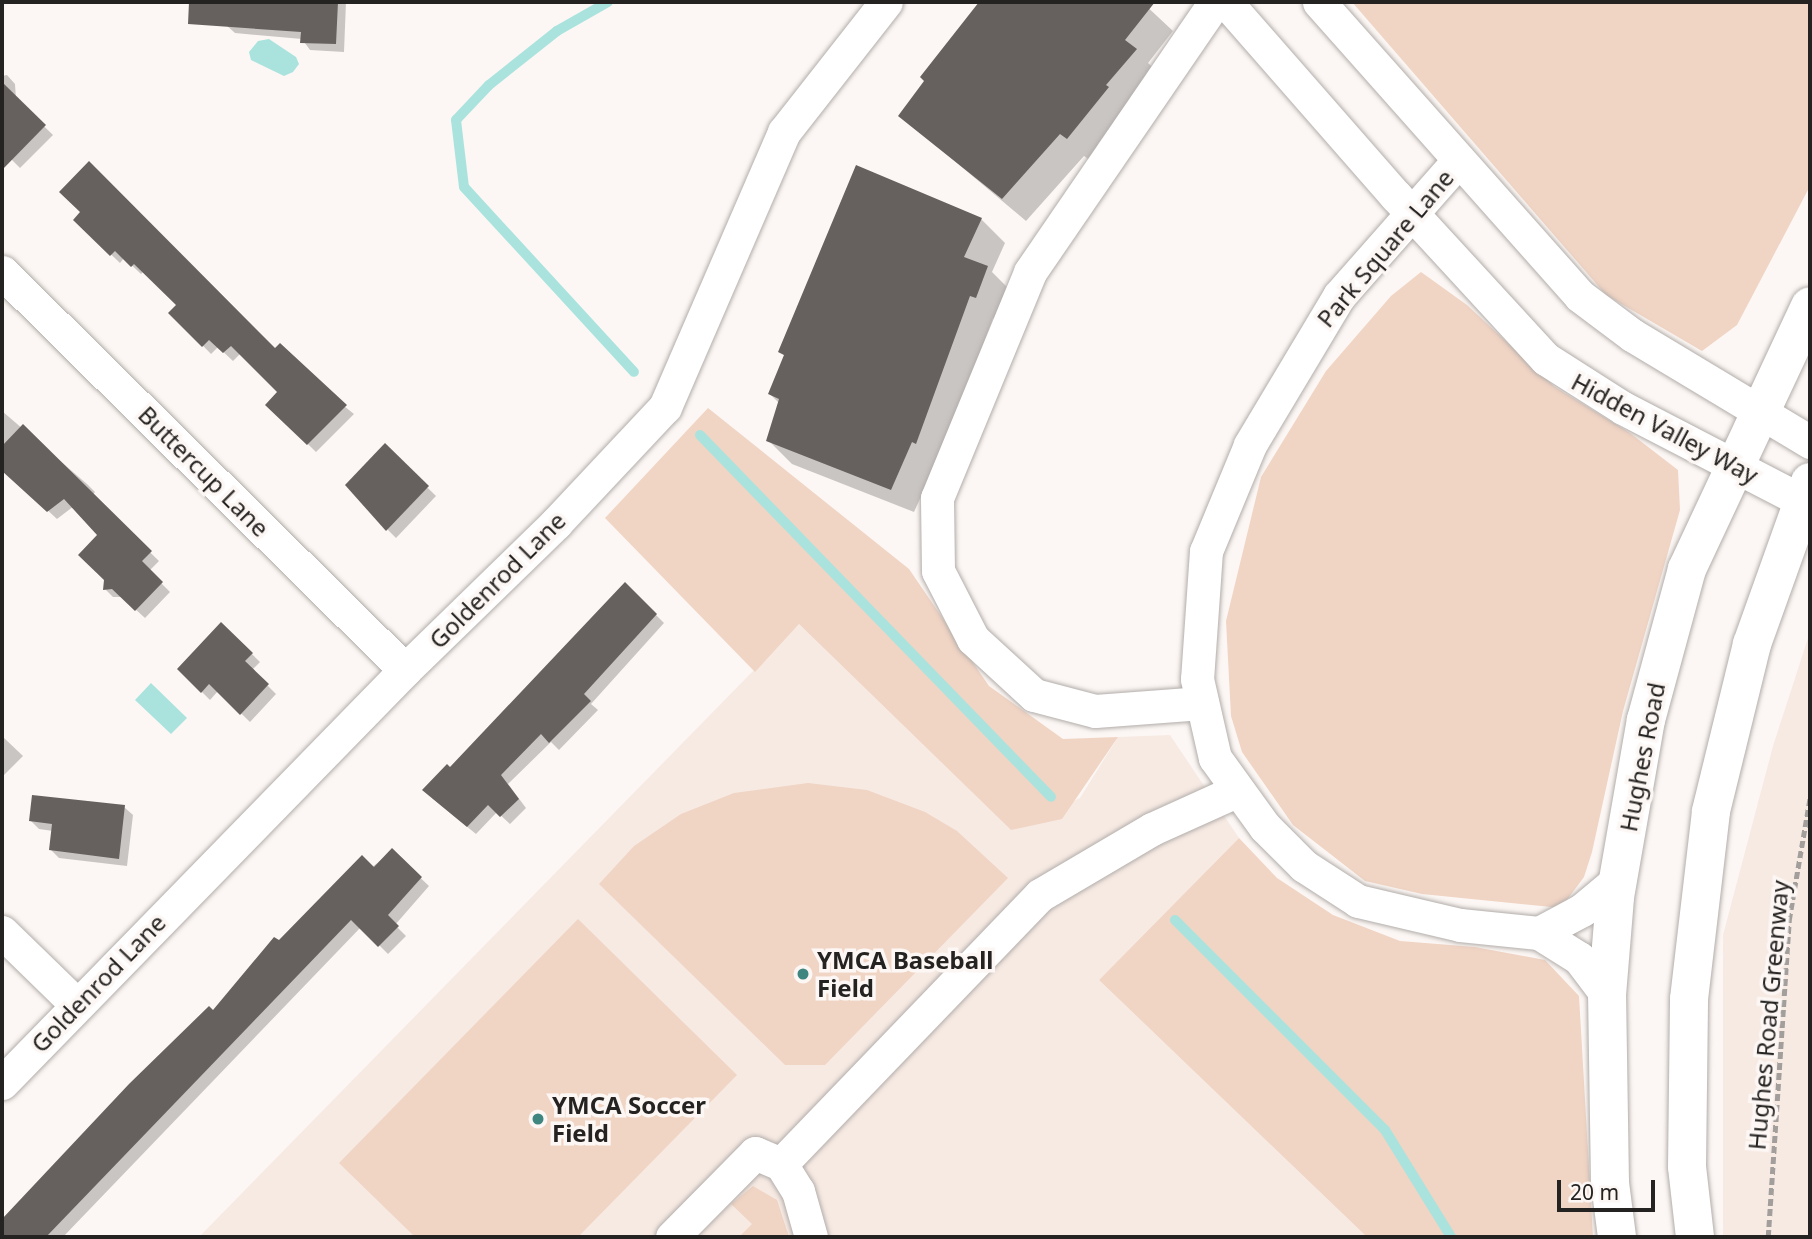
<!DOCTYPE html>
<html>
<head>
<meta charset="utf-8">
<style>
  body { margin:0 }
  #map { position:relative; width:1812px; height:1239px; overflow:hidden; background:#fcf7f4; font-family:"Noto Sans",sans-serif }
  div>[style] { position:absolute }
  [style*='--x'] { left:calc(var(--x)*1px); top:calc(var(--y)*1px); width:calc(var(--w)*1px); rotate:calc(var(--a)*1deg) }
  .built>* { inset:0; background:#f7eae3 }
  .green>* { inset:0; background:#f0d4c4 }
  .water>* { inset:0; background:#aae3dd }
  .shadow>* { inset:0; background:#0003 }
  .stream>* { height:10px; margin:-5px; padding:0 5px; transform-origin:5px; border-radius:5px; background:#aae3dd }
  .building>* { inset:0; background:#66615f }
  .path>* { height:4.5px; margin-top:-2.25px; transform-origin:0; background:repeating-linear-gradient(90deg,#a29e9c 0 7px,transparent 0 10.5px) }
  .roads { filter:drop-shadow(0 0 2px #b2adaa) drop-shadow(0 0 2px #b2adaa) }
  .minor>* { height:33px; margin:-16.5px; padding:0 16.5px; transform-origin:16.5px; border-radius:16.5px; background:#fff }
  .major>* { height:38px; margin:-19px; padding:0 19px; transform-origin:19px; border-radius:19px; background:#fff }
  .dots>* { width:19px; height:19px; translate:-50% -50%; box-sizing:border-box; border:4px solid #fcf7f4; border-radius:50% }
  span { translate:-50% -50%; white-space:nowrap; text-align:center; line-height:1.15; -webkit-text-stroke:7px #fcf7f4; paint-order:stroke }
  .street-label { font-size:24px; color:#252322 }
  .poi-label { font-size:24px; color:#252322; font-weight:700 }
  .left { translate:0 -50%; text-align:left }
  .frame { position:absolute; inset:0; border:4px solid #252322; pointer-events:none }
  .scale { position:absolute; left:1557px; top:1180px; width:98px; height:32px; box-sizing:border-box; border:4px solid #252322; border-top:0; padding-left:9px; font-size:21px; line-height:24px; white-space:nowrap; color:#252322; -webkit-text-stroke:5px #fcf7f4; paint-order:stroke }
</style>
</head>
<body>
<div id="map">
  <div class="built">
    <i style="clip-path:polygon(799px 624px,1011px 830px,1080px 798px,1118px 737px,1170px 735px,1239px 838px,1099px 980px,1367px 1237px,199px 1237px)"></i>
    <i style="clip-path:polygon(1810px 632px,1810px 1237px,1723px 1237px,1723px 935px,1773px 746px)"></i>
  </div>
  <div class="green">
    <i style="clip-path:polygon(1352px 2px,1810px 2px,1810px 186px,1737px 325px,1702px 351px,1606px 295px)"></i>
    <i style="clip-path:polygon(1421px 272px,1467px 305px,1555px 387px,1630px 433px,1678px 470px,1680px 510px,1623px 711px,1592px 852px,1584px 877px,1561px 908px,1422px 894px,1365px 881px,1293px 825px,1242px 752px,1231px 716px,1226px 621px,1261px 477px,1326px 371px,1391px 296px)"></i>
    <i style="clip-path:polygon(708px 408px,909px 569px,989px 686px,1063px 739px,1118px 737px,1062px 819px,1011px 830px,799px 624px,755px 672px,605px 518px)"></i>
    <i style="clip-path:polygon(808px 783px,867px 790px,925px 812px,957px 831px,1008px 878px,825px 1065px,785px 1065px,599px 884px,634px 846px,681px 814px,734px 793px)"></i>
    <i style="clip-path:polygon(1239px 838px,1277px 878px,1333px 915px,1400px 941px,1475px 947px,1545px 960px,1579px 996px,1593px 1237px,1367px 1237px,1099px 980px)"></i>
    <i style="clip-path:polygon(578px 919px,737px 1075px,578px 1237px,415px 1237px,339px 1163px)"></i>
    <i style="clip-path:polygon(753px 1186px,777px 1200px,789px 1237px,739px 1237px,752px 1224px,731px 1204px)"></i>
  </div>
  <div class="water">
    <i style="clip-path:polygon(269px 39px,296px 57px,299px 64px,293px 72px,284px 76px,251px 60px,249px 52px,258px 41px)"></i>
    <i style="clip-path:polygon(151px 683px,187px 718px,171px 734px,135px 700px)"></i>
  </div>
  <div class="shadow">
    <i style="clip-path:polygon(227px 2px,346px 2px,344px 52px,310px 50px,302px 39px,235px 33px,226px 25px)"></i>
    <i style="clip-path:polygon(981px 2px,1142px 2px,1173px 31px,1148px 63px,1159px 73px,1091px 161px,1084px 156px,1026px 221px,901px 116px,926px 81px,923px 77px)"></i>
    <i style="clip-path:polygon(7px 75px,15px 84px,16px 99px,53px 135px,20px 168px,2px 150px,2px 76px)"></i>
    <i style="clip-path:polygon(857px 167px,981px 219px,1005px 243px,992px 272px,1011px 291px,1000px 321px,993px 318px,939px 466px,936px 464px,914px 512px,792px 464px,768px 440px,779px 403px,770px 394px,785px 356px,780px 351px)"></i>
    <i style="clip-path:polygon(75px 220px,275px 351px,354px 414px,316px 452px,268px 405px,280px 392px,241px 353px,233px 361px,218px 347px,211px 354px,171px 313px,179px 305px,144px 271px,141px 274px,124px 258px,120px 263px)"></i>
    <i style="clip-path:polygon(2px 411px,87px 484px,95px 492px,92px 496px,159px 561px,149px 571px,170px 592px,145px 618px,122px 597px,113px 597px,105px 589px,99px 535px,74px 506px,57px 519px,2px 468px)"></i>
    <i style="clip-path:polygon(385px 446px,436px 496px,396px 538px,387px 529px)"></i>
    <i style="clip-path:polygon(625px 584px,664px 623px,591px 704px,598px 710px,559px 750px,551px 742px,508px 784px,526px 808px,510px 824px,497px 812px,476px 834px,432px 798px,450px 769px)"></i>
    <i style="clip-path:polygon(221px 624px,260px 662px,252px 670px,276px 694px,250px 722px,218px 691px,210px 700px,179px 669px)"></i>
    <i style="clip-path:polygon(2px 736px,23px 756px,2px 777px)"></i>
    <i style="clip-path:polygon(124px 807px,133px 815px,127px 866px,59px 858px,51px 850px,53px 831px,39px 829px,31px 821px)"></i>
    <i style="clip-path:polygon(392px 851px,429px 886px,395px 925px,406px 936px,388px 954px,361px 927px,63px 1237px,2px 1237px,2px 1221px,131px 1085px,213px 1013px,279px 943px)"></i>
  </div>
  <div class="stream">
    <i style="--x:608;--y:2;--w:59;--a:150.4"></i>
    <i style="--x:557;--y:31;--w:87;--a:141.5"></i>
    <i style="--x:489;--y:85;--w:48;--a:133.3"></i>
    <i style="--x:456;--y:120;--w:67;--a:83.2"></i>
    <i style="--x:464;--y:187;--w:251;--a:47.4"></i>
    <i style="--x:700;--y:435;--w:504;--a:45.88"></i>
    <i style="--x:1175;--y:920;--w:297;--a:45"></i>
    <i style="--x:1385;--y:1130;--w:126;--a:58.3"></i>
  </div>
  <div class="building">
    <i style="clip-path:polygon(189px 2px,338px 2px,336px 44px,300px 43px,301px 32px,188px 24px)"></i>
    <i style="clip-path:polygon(979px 2px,1155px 2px,1125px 40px,1137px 49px,1106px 85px,1109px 87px,1067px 139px,1060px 134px,1002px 199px,898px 116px,924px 81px,920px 77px)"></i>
    <i style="clip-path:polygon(2px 82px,46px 125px,2px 170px)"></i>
    <i style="clip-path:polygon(89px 161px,275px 348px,280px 343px,347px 405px,307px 445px,265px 405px,277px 392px,231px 346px,223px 353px,209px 340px,202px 347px,168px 313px,176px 305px,134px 264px,131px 267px,115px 251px,110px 256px,73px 220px,80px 212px,59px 192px)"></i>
    <i style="clip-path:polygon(856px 165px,982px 218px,964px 257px,988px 266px,976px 298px,970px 296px,916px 444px,912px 442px,891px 490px,766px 441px,779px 399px,768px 394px,784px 355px,778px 352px)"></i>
    <i style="clip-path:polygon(23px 424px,152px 551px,142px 561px,163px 582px,135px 611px,112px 589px,103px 590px,104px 580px,78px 555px,97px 535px,64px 499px,47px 512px,2px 471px,2px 446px)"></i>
    <i style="clip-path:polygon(385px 443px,429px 486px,386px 531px,345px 485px)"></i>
    <i style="clip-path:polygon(625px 582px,657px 614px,584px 694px,591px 701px,549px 743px,541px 734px,501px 775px,519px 799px,500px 817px,488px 805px,467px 827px,422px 790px,447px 764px,450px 767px)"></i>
    <i style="clip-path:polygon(221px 622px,253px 653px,245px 661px,269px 684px,240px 715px,209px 684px,201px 693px,177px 669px)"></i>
    <i style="clip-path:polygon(32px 795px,125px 805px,119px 859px,49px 850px,52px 824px,29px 821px)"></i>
    <i style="clip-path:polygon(392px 848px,422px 877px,388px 915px,399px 926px,378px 947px,351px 920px,46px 1237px,2px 1237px,2px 1219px,129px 1084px,209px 1006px,213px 1010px,274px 937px,279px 940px,362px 855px,374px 867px)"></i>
  </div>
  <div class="path">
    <i style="--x:1768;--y:1237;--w:318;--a:-86.2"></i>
    <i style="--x:1789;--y:920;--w:125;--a:-80.3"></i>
  </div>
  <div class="roads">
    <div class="minor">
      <i style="--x:1226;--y:2;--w:257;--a:48.8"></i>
      <i style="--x:1395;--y:195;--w:223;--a:47.4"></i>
      <i style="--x:1546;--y:359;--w:91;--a:32.5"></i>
      <i style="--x:1623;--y:408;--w:211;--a:27.4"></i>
      <i style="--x:1319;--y:2;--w:393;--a:48.4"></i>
      <i style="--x:1580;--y:296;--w:65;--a:36.9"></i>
      <i style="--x:1632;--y:335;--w:208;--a:31"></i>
      <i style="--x:1458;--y:161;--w:180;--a:131.4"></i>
      <i style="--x:1339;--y:296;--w:174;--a:120.9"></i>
      <i style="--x:1250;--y:445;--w:115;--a:112.5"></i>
      <i style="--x:1206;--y:551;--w:128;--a:94"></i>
      <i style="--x:1197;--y:679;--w:81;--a:77.2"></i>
      <i style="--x:1215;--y:758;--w:85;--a:54.1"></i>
      <i style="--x:1265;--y:827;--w:55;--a:45"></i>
      <i style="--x:1304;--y:866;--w:64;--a:32.9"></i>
      <i style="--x:1358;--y:901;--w:105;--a:13.2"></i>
      <i style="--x:1460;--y:925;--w:79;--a:5.8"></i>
      <i style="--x:1539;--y:933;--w:47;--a:32"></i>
      <i style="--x:1579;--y:958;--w:46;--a:52.9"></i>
      <i style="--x:2;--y:272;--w:566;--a:44.64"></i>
      <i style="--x:1202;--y:703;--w:107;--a:175.7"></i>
      <i style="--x:1095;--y:711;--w:63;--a:-165.3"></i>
      <i style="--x:1034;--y:695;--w:83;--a:-137.4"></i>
      <i style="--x:973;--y:639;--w:76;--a:-117.2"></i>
      <i style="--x:938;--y:571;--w:73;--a:-90.8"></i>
      <i style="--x:937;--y:498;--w:244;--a:-67.6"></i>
      <i style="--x:1030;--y:272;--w:327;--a:-55.6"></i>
      <i style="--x:2;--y:932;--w:103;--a:44.2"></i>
      <i style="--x:1539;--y:933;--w:49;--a:-28.1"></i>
      <i style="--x:1582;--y:910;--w:48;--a:-40"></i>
      <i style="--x:2;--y:1083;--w:577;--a:-45.7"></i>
      <i style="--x:405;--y:670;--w:211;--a:-44.2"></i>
      <i style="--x:556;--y:523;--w:159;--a:-46.8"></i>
      <i style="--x:665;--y:407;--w:300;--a:-66.6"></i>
      <i style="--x:784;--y:132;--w:165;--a:-51.9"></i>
      <i style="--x:781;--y:1164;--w:32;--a:58"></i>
      <i style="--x:798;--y:1191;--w:48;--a:74.2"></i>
      <i style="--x:672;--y:1237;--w:118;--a:-45.3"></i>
      <i style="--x:755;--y:1153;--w:28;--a:23"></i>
      <i style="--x:781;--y:1164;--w:373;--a:-46.1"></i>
      <i style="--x:1040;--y:895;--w:130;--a:-30.5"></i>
      <i style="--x:1152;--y:829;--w:92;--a:-24.3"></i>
    </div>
    <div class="major">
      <i style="--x:1617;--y:1237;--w:54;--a:-97.4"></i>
      <i style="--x:1610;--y:1183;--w:188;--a:-90.9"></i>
      <i style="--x:1607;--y:995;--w:98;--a:-85.3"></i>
      <i style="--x:1615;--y:897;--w:180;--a:-80.1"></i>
      <i style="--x:1646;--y:720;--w:156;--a:-74.8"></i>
      <i style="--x:1687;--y:569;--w:290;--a:-64.9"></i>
      <i style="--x:1695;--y:1237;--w:70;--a:-96.5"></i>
      <i style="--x:1687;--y:1167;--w:168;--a:-89.3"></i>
      <i style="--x:1689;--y:999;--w:189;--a:-83.3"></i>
      <i style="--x:1711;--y:811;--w:172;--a:-76.2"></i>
      <i style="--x:1752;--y:644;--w:172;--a:-70.3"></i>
    </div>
  </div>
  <div class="dots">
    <i style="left:803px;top:974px;background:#3f8680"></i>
    <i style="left:538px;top:1119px;background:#3f8680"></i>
  </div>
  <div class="street-label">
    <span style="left:1385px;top:248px;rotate:-50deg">Park Square Lane</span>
    <span style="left:1665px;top:428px;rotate:28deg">Hidden Valley Way</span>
    <span style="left:204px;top:471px;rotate:45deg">Buttercup Lane</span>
    <span style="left:497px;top:580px;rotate:-45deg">Goldenrod Lane</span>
    <span style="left:1642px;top:757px;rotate:-79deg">Hughes Road</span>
    <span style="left:98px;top:983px;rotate:-46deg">Goldenrod Lane</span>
    <span style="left:1768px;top:1015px;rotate:-85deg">Hughes Road Greenway</span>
  </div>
  <div class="poi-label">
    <span class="left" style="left:817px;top:974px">YMCA Baseball<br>Field</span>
    <span class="left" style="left:552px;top:1119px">YMCA Soccer<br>Field</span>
  </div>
  <div class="frame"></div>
  <div class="scale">20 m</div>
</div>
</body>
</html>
